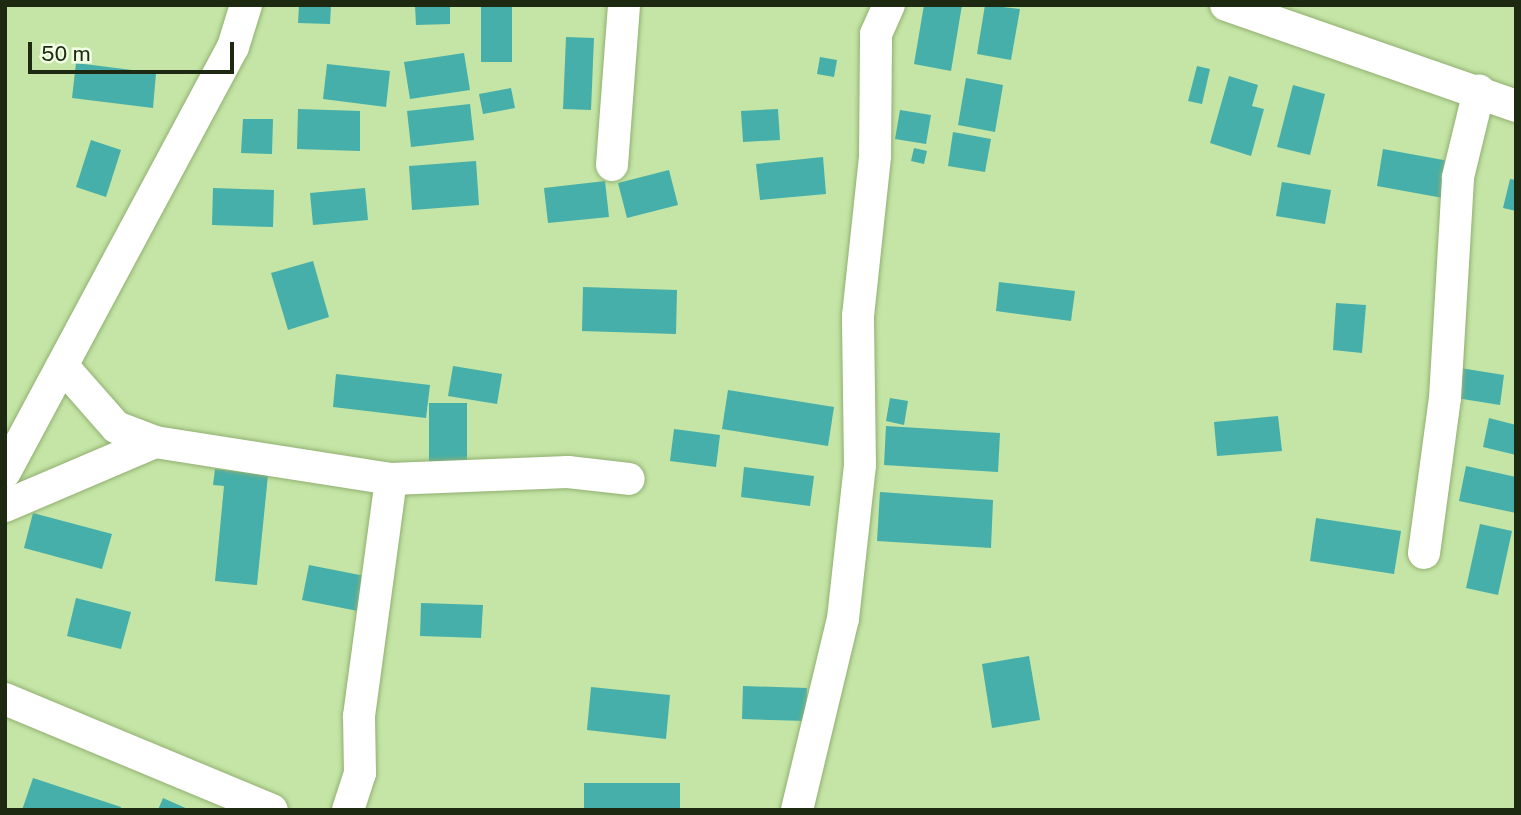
<!DOCTYPE html>
<html>
<head>
<meta charset="utf-8">
<style>
  body { margin:0 }
  #map { position:relative; width:1521px; height:815px; overflow:hidden; background:#c4e5a5; font-family:"Public Sans",sans-serif }
  div>[style] { position:absolute }
  [style*='--x'] { left:calc(var(--x)*1px); top:calc(var(--y)*1px); width:calc(var(--w)*1px); rotate:calc(var(--a)*1deg) }
  .building>* { inset:0; background:#46afa9 }
  .roads { filter:drop-shadow(0 0 2px #91af72) drop-shadow(0 0 2px #91af72) }
  .street>* { height:32px; margin:-16px; padding:0 16px; transform-origin:16px; border-radius:16px; background:#fff }
  span { translate:-50% -50%; white-space:nowrap; text-align:center; line-height:1.15; -webkit-text-stroke:5px #f1ffe5; paint-order:stroke }
  .frame { position:absolute; inset:0; border:7px solid #1d2910; pointer-events:none }
  .scale { position:absolute; left:28px; top:42px; width:206px; height:32px; box-sizing:border-box; border:4px solid #1d2910; border-top:0; padding-left:9px; font-size:21px; line-height:24px; white-space:nowrap; color:#1d2910; -webkit-text-stroke:5px #f1ffe5; paint-order:stroke }
</style>
</head>
<body>
<div id="map">
  <div class="building">
    <i style="clip-path:polygon(299px 5px,331px 5px,330px 24px,298px 23px)"></i>
    <i style="clip-path:polygon(415px 5px,450px 5px,450px 24px,416px 25px)"></i>
    <i style="clip-path:polygon(481px 5px,512px 5px,512px 62px,481px 62px)"></i>
    <i style="clip-path:polygon(924px 5px,962px 5px,951px 71px,914px 64px)"></i>
    <i style="clip-path:polygon(985px 5px,1020px 9px,1011px 60px,977px 54px)"></i>
    <i style="clip-path:polygon(566px 37px,594px 38px,591px 110px,563px 109px)"></i>
    <i style="clip-path:polygon(464px 53px,470px 90px,410px 99px,404px 62px)"></i>
    <i style="clip-path:polygon(820px 57px,837px 60px,834px 77px,817px 74px)"></i>
    <i style="clip-path:polygon(76px 63px,156px 73px,153px 108px,72px 98px)"></i>
    <i style="clip-path:polygon(327px 64px,390px 71px,386px 107px,323px 99px)"></i>
    <i style="clip-path:polygon(1197px 66px,1210px 69px,1202px 104px,1188px 101px)"></i>
    <i style="clip-path:polygon(1229px 76px,1258px 85px,1252px 106px,1264px 109px,1251px 156px,1210px 143px)"></i>
    <i style="clip-path:polygon(966px 78px,1003px 85px,995px 132px,958px 125px)"></i>
    <i style="clip-path:polygon(1293px 85px,1325px 94px,1310px 155px,1277px 147px)"></i>
    <i style="clip-path:polygon(511px 88px,515px 108px,483px 114px,479px 94px)"></i>
    <i style="clip-path:polygon(470px 104px,474px 140px,411px 147px,407px 111px)"></i>
    <i style="clip-path:polygon(298px 109px,360px 111px,360px 151px,297px 149px)"></i>
    <i style="clip-path:polygon(778px 109px,780px 140px,743px 142px,741px 111px)"></i>
    <i style="clip-path:polygon(900px 110px,931px 115px,926px 144px,895px 139px)"></i>
    <i style="clip-path:polygon(243px 119px,273px 119px,272px 154px,241px 153px)"></i>
    <i style="clip-path:polygon(953px 132px,991px 139px,985px 172px,948px 166px)"></i>
    <i style="clip-path:polygon(91px 140px,121px 150px,106px 197px,76px 187px)"></i>
    <i style="clip-path:polygon(914px 148px,927px 151px,924px 164px,911px 161px)"></i>
    <i style="clip-path:polygon(1383px 149px,1449px 161px,1443px 198px,1377px 186px)"></i>
    <i style="clip-path:polygon(823px 157px,826px 194px,760px 200px,756px 164px)"></i>
    <i style="clip-path:polygon(476px 161px,479px 205px,412px 210px,409px 166px)"></i>
    <i style="clip-path:polygon(669px 170px,678px 205px,627px 218px,618px 183px)"></i>
    <i style="clip-path:polygon(1510px 179px,1516px 180px,1516px 211px,1503px 208px)"></i>
    <i style="clip-path:polygon(605px 181px,609px 217px,548px 223px,544px 188px)"></i>
    <i style="clip-path:polygon(1282px 182px,1331px 190px,1325px 224px,1276px 216px)"></i>
    <i style="clip-path:polygon(213px 188px,274px 190px,273px 227px,212px 225px)"></i>
    <i style="clip-path:polygon(365px 188px,368px 220px,313px 225px,310px 193px)"></i>
    <i style="clip-path:polygon(313px 261px,329px 317px,288px 330px,271px 273px)"></i>
    <i style="clip-path:polygon(999px 282px,1075px 291px,1071px 321px,996px 311px)"></i>
    <i style="clip-path:polygon(583px 287px,677px 290px,676px 334px,582px 331px)"></i>
    <i style="clip-path:polygon(1336px 303px,1366px 305px,1362px 353px,1333px 350px)"></i>
    <i style="clip-path:polygon(453px 366px,502px 374px,497px 404px,448px 396px)"></i>
    <i style="clip-path:polygon(1454px 367px,1504px 375px,1500px 405px,1450px 397px)"></i>
    <i style="clip-path:polygon(336px 374px,430px 385px,426px 418px,333px 407px)"></i>
    <i style="clip-path:polygon(728px 390px,834px 407px,828px 446px,722px 429px)"></i>
    <i style="clip-path:polygon(890px 398px,908px 401px,904px 425px,886px 421px)"></i>
    <i style="clip-path:polygon(429px 403px,467px 403px,467px 467px,429px 467px)"></i>
    <i style="clip-path:polygon(1278px 416px,1282px 451px,1217px 456px,1214px 422px)"></i>
    <i style="clip-path:polygon(1489px 418px,1516px 425px,1516px 455px,1483px 447px)"></i>
    <i style="clip-path:polygon(886px 426px,1000px 433px,998px 472px,884px 465px)"></i>
    <i style="clip-path:polygon(674px 429px,720px 435px,716px 467px,670px 461px)"></i>
    <i style="clip-path:polygon(1466px 466px,1516px 477px,1516px 513px,1459px 501px)"></i>
    <i style="clip-path:polygon(744px 467px,814px 476px,810px 506px,741px 497px)"></i>
    <i style="clip-path:polygon(215px 469px,268px 475px,257px 585px,215px 581px,224px 486px,213px 485px)"></i>
    <i style="clip-path:polygon(880px 492px,993px 500px,991px 548px,877px 541px)"></i>
    <i style="clip-path:polygon(33px 513px,112px 534px,102px 569px,24px 548px)"></i>
    <i style="clip-path:polygon(1316px 518px,1401px 531px,1394px 574px,1310px 561px)"></i>
    <i style="clip-path:polygon(1480px 524px,1512px 531px,1498px 595px,1466px 588px)"></i>
    <i style="clip-path:polygon(309px 565px,370px 577px,363px 612px,302px 600px)"></i>
    <i style="clip-path:polygon(76px 598px,131px 612px,121px 649px,67px 636px)"></i>
    <i style="clip-path:polygon(421px 603px,483px 605px,481px 638px,420px 636px)"></i>
    <i style="clip-path:polygon(1029px 656px,1040px 720px,992px 728px,982px 664px)"></i>
    <i style="clip-path:polygon(743px 686px,807px 688px,806px 721px,742px 719px)"></i>
    <i style="clip-path:polygon(591px 687px,670px 695px,666px 739px,587px 730px)"></i>
    <i style="clip-path:polygon(33px 778px,121px 807px,120px 810px,22px 810px)"></i>
    <i style="clip-path:polygon(584px 783px,680px 783px,680px 810px,584px 810px)"></i>
    <i style="clip-path:polygon(163px 798px,190px 810px,158px 810px)"></i>
  </div>
  <div class="roads">
    <div class="street">
      <i style="--x:1226;--y:5;--w:307;--a:19.2"></i>
      <i style="--x:612;--y:165;--w:160;--a:-85.7"></i>
      <i style="--x:66;--y:370;--w:76;--a:48.7"></i>
      <i style="--x:116;--y:427;--w:42;--a:21"></i>
      <i style="--x:155;--y:442;--w:239;--a:8.9"></i>
      <i style="--x:391;--y:479;--w:177;--a:-2.3"></i>
      <i style="--x:568;--y:472;--w:61;--a:6.5"></i>
      <i style="--x:5;--y:472;--w:482;--a:-61.8"></i>
      <i style="--x:233;--y:47;--w:44;--a:-72.8"></i>
      <i style="--x:5;--y:506;--w:163;--a:-23.1"></i>
      <i style="--x:1424;--y:553;--w:156;--a:-82.3"></i>
      <i style="--x:1445;--y:398;--w:221;--a:-86.6"></i>
      <i style="--x:1458;--y:177;--w:89;--a:-76.3"></i>
      <i style="--x:5;--y:699;--w:289;--a:22.6"></i>
      <i style="--x:348;--y:810;--w:39;--a:-72"></i>
      <i style="--x:360;--y:773;--w:57;--a:-91"></i>
      <i style="--x:359;--y:716;--w:239;--a:-82.3"></i>
      <i style="--x:797;--y:810;--w:196;--a:-76.5"></i>
      <i style="--x:843;--y:619;--w:155;--a:-83.7"></i>
      <i style="--x:860;--y:465;--w:149;--a:-90.8"></i>
      <i style="--x:858;--y:316;--w:161;--a:-83.9"></i>
      <i style="--x:875;--y:156;--w:122;--a:-89.5"></i>
      <i style="--x:876;--y:34;--w:32;--a:-66"></i>
    </div>
  </div>
  <div class="frame"></div>
  <div class="scale">50 m</div>
</div>
</body>
</html>
